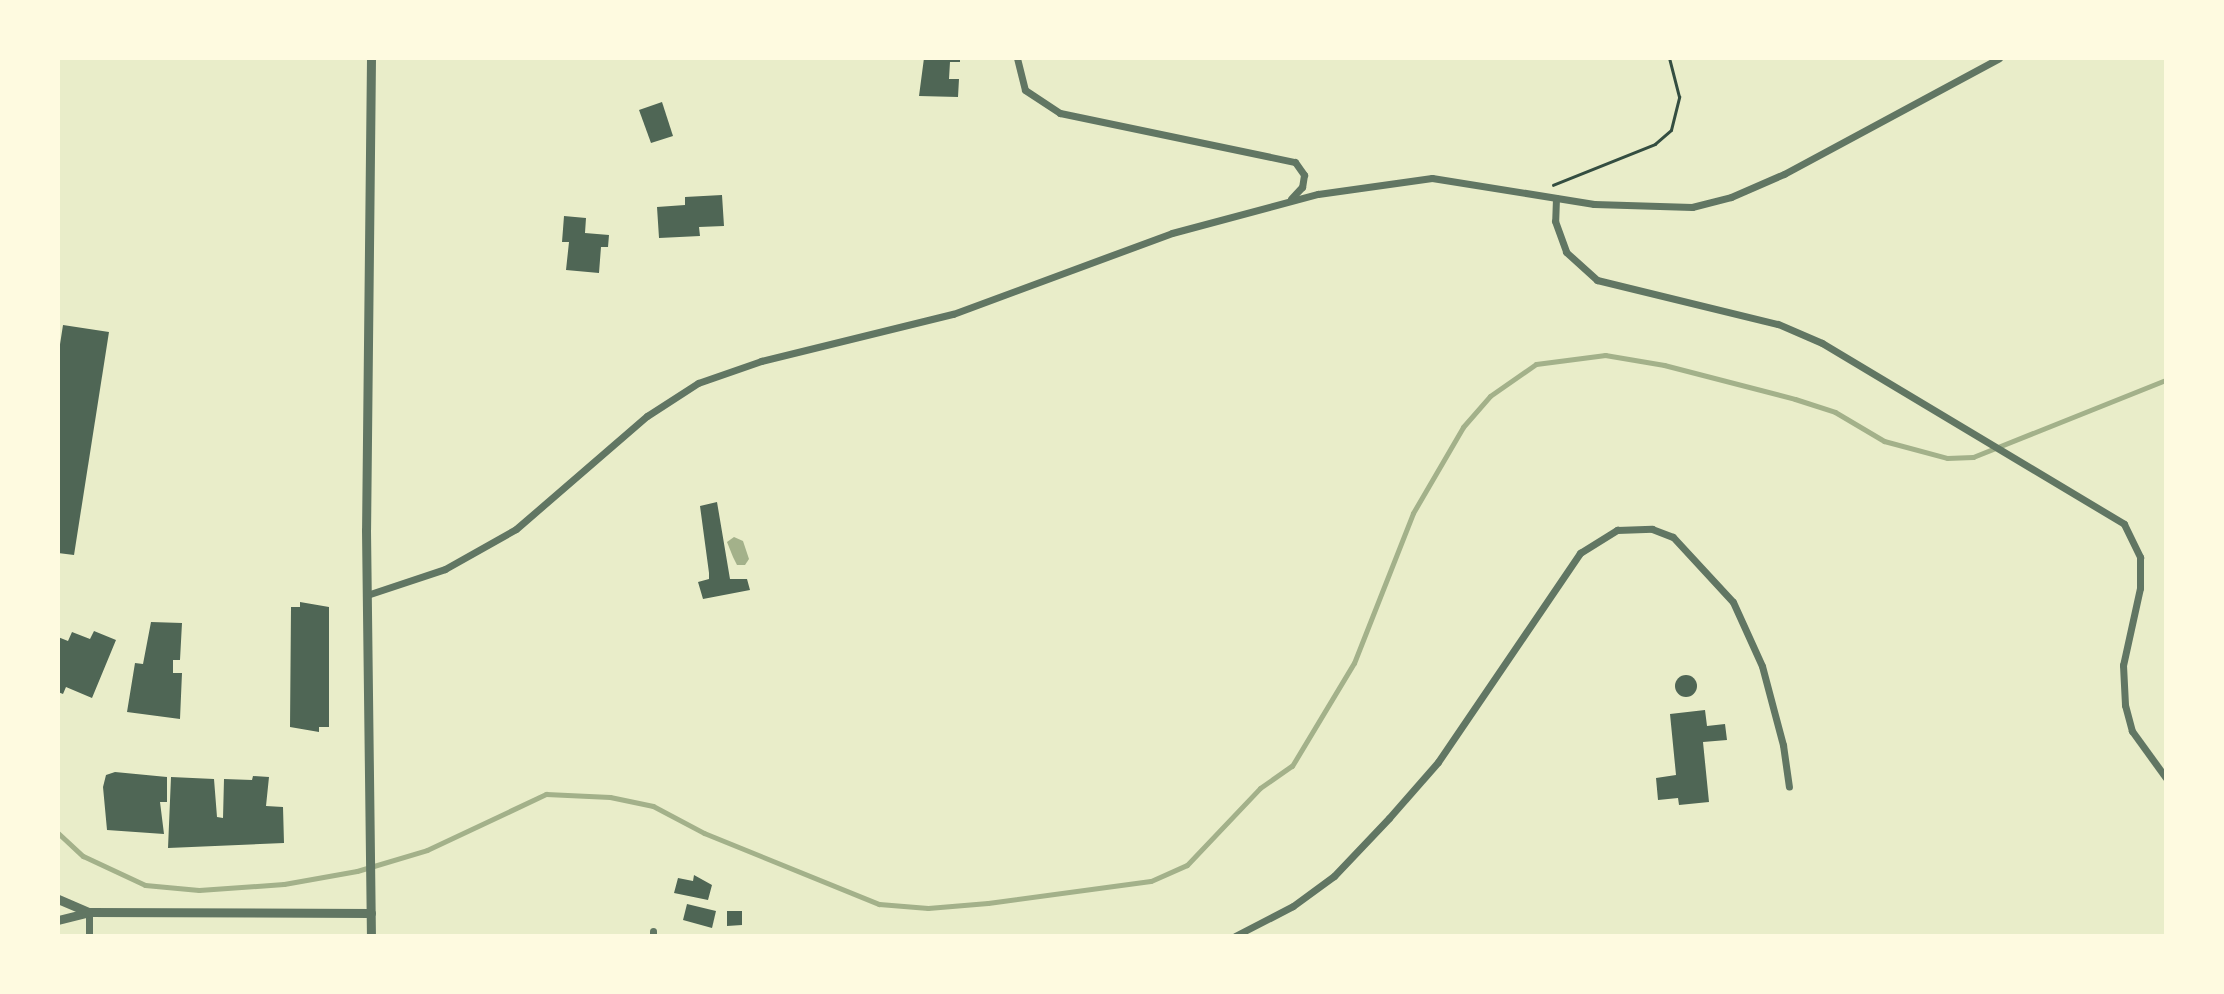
<!DOCTYPE html>
<html>
<head>
<meta charset="utf-8">
<style>
  body { margin:0 }
  #map { position:relative; width:2224px; height:994px; overflow:hidden; background:#e9edc9; font-family:Literata,serif }
  div>[style] { position:absolute }
  [style*='--x'] { left:calc(var(--x)*1px); top:calc(var(--y)*1px); width:calc(var(--w)*1px); rotate:calc(var(--a)*1deg) }
  .water>* { inset:0; background:#a3b18a }
  .stream>* { height:5px; margin:-2.5px; padding:0 2.5px; transform-origin:2.5px; border-radius:2.5px; background:#a3b18a }
  .building>* { inset:0; background:#4f6655 }
  .round { border-radius:50% }
  .path>* { height:2.5px; margin:-1.25px; padding:0 1.25px; transform-origin:1.25px; border-radius:1.25px; background:#344e41 }
  .minor>* { height:7px; margin:-3.5px; padding:0 3.5px; transform-origin:3.5px; border-radius:3.5px; background:#617663 }
  .tertiary>* { height:9px; margin:-4.5px; padding:0 4.5px; transform-origin:4.5px; border-radius:4.5px; background:#617663 }
  span { translate:-50% -50%; white-space:nowrap; text-align:center; line-height:1.15; -webkit-text-stroke:7px #fefae0; paint-order:stroke }
  .frame { position:absolute; inset:0; border:60px solid #fefae0; pointer-events:none }
</style>
</head>
<body>
<div id="map">
  <div class="water">
    <i style="clip-path:polygon(734px 537px,743px 541px,749px 559px,745px 565px,737px 565px,733px 557px,727px 542px)"></i>
  </div>
  <div class="stream">
    <i style="--x:58;--y:833;--w:34;--a:43"></i>
    <i style="--x:83;--y:856;--w:68;--a:25.1"></i>
    <i style="--x:145;--y:885;--w:54;--a:5.3"></i>
    <i style="--x:199;--y:890;--w:85;--a:-4"></i>
    <i style="--x:284;--y:884;--w:74;--a:-10.1"></i>
    <i style="--x:357;--y:871;--w:73;--a:-16.7"></i>
    <i style="--x:427;--y:850;--w:132;--a:-25.2"></i>
    <i style="--x:546;--y:794;--w:64;--a:2.7"></i>
    <i style="--x:610;--y:797;--w:44;--a:11.8"></i>
    <i style="--x:653;--y:806;--w:58;--a:27.9"></i>
    <i style="--x:704;--y:833;--w:189;--a:22.1"></i>
    <i style="--x:879;--y:904;--w:49;--a:4.7"></i>
    <i style="--x:928;--y:908;--w:60;--a:-4.8"></i>
    <i style="--x:988;--y:903;--w:164;--a:-7.7"></i>
    <i style="--x:1151;--y:881;--w:39;--a:-24"></i>
    <i style="--x:1187;--y:865;--w:106;--a:-46.5"></i>
    <i style="--x:1260;--y:788;--w:39;--a:-35"></i>
    <i style="--x:1292;--y:766;--w:120;--a:-59"></i>
    <i style="--x:1354;--y:663;--w:161;--a:-68.5"></i>
    <i style="--x:1413;--y:513;--w:99;--a:-59.8"></i>
    <i style="--x:1463;--y:427;--w:41;--a:-48.9"></i>
    <i style="--x:1490;--y:396;--w:56;--a:-34.8"></i>
    <i style="--x:1536;--y:364;--w:70;--a:-7.4"></i>
    <i style="--x:1605;--y:355;--w:60;--a:9.6"></i>
    <i style="--x:1664;--y:365;--w:135;--a:14.5"></i>
    <i style="--x:1795;--y:399;--w:42;--a:18"></i>
    <i style="--x:1835;--y:412;--w:57;--a:30.6"></i>
    <i style="--x:1884;--y:441;--w:65;--a:15.1"></i>
    <i style="--x:1947;--y:458;--w:26;--a:-2"></i>
    <i style="--x:1973;--y:457;--w:208;--a:-21.8"></i>
  </div>
  <div class="building">
    <i style="clip-path:polygon(924px 58px,960px 58px,960px 62px,950px 62px,949px 79px,959px 79px,958px 97px,919px 96px)"></i>
    <i style="clip-path:polygon(662px 102px,673px 136px,651px 143px,639px 110px)"></i>
    <i style="clip-path:polygon(722px 195px,724px 226px,699px 227px,700px 236px,659px 238px,657px 207px,685px 205px,685px 197px)"></i>
    <i style="clip-path:polygon(564px 216px,586px 218px,585px 233px,609px 235px,608px 247px,601px 247px,599px 273px,566px 270px,569px 242px,562px 242px)"></i>
    <i style="clip-path:polygon(63px 325px,109px 332px,74px 555px,58px 553px,58px 357px)"></i>
    <i style="clip-path:polygon(717px 502px,730px 579px,747px 579px,750px 590px,703px 599px,698px 582px,709px 579px,709px 573px,700px 506px)"></i>
    <i style="clip-path:polygon(300px 602px,329px 607px,329px 727px,319px 727px,319px 732px,290px 727px,291px 607px,300px 607px)"></i>
    <i style="clip-path:polygon(151px 622px,182px 623px,180px 660px,173px 660px,173px 673px,182px 673px,180px 719px,127px 712px,135px 663px,143px 664px)"></i>
    <i style="clip-path:polygon(94px 631px,116px 640px,92px 698px,66px 687px,63px 694px,58px 692px,58px 637px,68px 641px,72px 632px,90px 639px)"></i>
    <i class="round" style="left:1675px;top:675px;width:22px;height:22px"></i>
    <i style="clip-path:polygon(1705px 710px,1707px 726px,1725px 724px,1727px 740px,1703px 742px,1709px 802px,1679px 805px,1678px 798px,1658px 800px,1656px 778px,1676px 775px,1670px 714px)"></i>
    <i style="clip-path:polygon(115px 772px,167px 777px,167px 802px,160px 802px,164px 834px,107px 830px,103px 787px,106px 775px)"></i>
    <i style="clip-path:polygon(253px 776px,269px 777px,266px 806px,283px 807px,284px 843px,168px 848px,171px 777px,214px 779px,217px 817px,223px 818px,224px 779px,252px 780px)"></i>
    <i style="clip-path:polygon(694px 875px,712px 885px,708px 900px,674px 893px,678px 878px,693px 881px)"></i>
    <i style="clip-path:polygon(687px 904px,716px 911px,712px 928px,683px 920px)"></i>
    <i style="clip-path:polygon(727px 911px,742px 911px,742px 925px,727px 926px)"></i>
  </div>
  <div class="path">
    <i style="--x:1553;--y:185;--w:110;--a:-21.9"></i>
    <i style="--x:1655;--y:144;--w:21;--a:-41"></i>
    <i style="--x:1671;--y:130;--w:34;--a:-76"></i>
    <i style="--x:1679;--y:97;--w:40;--a:-104.4"></i>
  </div>
  <div class="minor">
    <i style="--x:1017;--y:58;--w:33;--a:76"></i>
    <i style="--x:1025;--y:90;--w:42;--a:33.3"></i>
    <i style="--x:1060;--y:113;--w:240;--a:11.8"></i>
    <i style="--x:1295;--y:162;--w:16;--a:55"></i>
    <i style="--x:1304;--y:175;--w:12;--a:99"></i>
    <i style="--x:1302;--y:187;--w:16;--a:133"></i>
    <i style="--x:1556;--y:198;--w:23;--a:92"></i>
    <i style="--x:1555;--y:221;--w:33;--a:70"></i>
    <i style="--x:1566;--y:252;--w:42;--a:42.1"></i>
    <i style="--x:1597;--y:280;--w:186;--a:13.7"></i>
    <i style="--x:1778;--y:324;--w:48;--a:23.4"></i>
    <i style="--x:1822;--y:343;--w:352;--a:30.9"></i>
    <i style="--x:2124;--y:524;--w:37;--a:64"></i>
    <i style="--x:2140;--y:557;--w:31;--a:90"></i>
    <i style="--x:2140;--y:588;--w:79;--a:102.4"></i>
    <i style="--x:2123;--y:665;--w:40;--a:87.1"></i>
    <i style="--x:2125;--y:705;--w:27;--a:75"></i>
    <i style="--x:2132;--y:731;--w:58;--a:54.1"></i>
    <i style="--x:367;--y:595;--w:82;--a:-18.4"></i>
    <i style="--x:445;--y:569;--w:81;--a:-29.4"></i>
    <i style="--x:516;--y:529;--w:173;--a:-40.8"></i>
    <i style="--x:647;--y:416;--w:61;--a:-32.9"></i>
    <i style="--x:698;--y:383;--w:67;--a:-19.2"></i>
    <i style="--x:761;--y:361;--w:198;--a:-13.8"></i>
    <i style="--x:953;--y:314;--w:233;--a:-20.3"></i>
    <i style="--x:1172;--y:233;--w:151;--a:-15"></i>
    <i style="--x:1318;--y:194;--w:115;--a:-8"></i>
    <i style="--x:1432;--y:178;--w:164;--a:9.1"></i>
    <i style="--x:1594;--y:204;--w:98;--a:1.8"></i>
    <i style="--x:1692;--y:207;--w:40;--a:-14.4"></i>
    <i style="--x:1731;--y:197;--w:58;--a:-23.5"></i>
    <i style="--x:1784;--y:174;--w:244;--a:-28.3"></i>
    <i style="--x:653;--y:931;--w:5;--a:90"></i>
    <i style="--x:89;--y:936;--w:24;--a:-90"></i>
    <i style="--x:1235;--y:936;--w:65;--a:-27.3"></i>
    <i style="--x:1293;--y:906;--w:51;--a:-36.2"></i>
    <i style="--x:1334;--y:876;--w:80;--a:-46.5"></i>
    <i style="--x:1389;--y:818;--w:74;--a:-48.8"></i>
    <i style="--x:1438;--y:762;--w:253;--a:-55.8"></i>
    <i style="--x:1580;--y:553;--w:44;--a:-31.9"></i>
    <i style="--x:1617;--y:530;--w:35;--a:-2"></i>
    <i style="--x:1652;--y:529;--w:22;--a:21"></i>
    <i style="--x:1673;--y:537;--w:88;--a:47.3"></i>
    <i style="--x:1733;--y:602;--w:70;--a:65.6"></i>
    <i style="--x:1762;--y:666;--w:82;--a:75.1"></i>
    <i style="--x:1783;--y:745;--w:42;--a:81.9"></i>
  </div>
  <div class="tertiary">
    <i style="--x:371;--y:58;--w:472;--a:90.6"></i>
    <i style="--x:366;--y:530;--w:406;--a:89.3"></i>
    <i style="--x:58;--y:899;--w:34;--a:23"></i>
    <i style="--x:58;--y:920;--w:32;--a:-14"></i>
    <i style="--x:89;--y:912;--w:282;--a:0.2"></i>
  </div>
  <div class="frame"></div>
</div>
</body>
</html>
